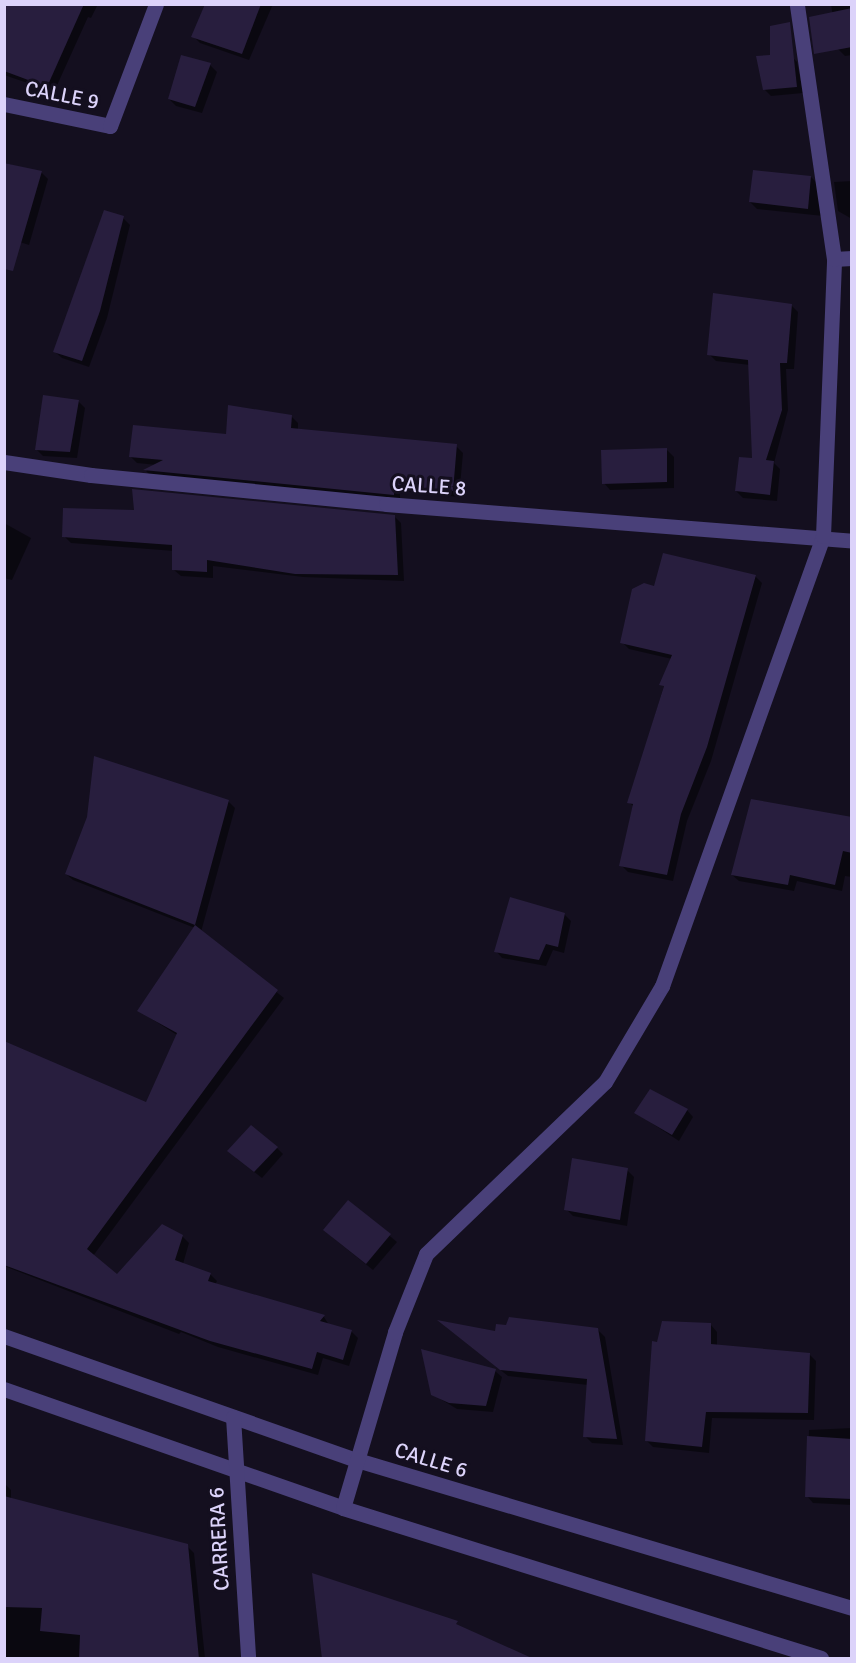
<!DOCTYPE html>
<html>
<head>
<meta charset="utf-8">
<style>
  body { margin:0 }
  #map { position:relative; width:856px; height:1663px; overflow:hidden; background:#140f1f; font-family:Signika,sans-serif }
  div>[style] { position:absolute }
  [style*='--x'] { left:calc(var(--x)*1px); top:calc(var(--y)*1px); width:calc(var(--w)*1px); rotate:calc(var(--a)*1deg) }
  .shadow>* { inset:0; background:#0007 }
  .building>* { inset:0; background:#281e3e }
  .minor>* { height:15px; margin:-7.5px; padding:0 7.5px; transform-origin:7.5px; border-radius:7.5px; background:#494079 }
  span { translate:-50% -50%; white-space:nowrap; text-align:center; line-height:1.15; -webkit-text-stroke:6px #140f1f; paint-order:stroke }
  .street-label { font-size:21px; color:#dcd3fa }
  .frame { position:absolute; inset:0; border:6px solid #dcd3fa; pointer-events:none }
</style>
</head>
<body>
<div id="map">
  <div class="shadow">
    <i style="clip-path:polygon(6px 4px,98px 4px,91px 18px,88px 17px,54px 92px,4px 75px)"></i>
    <i style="clip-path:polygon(205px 4px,273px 4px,249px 60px,200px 43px,193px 36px)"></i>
    <i style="clip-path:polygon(831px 4px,852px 4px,852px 55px,845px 56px,838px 49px)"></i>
    <i style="clip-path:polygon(790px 55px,797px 62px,803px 93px,771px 96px,764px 89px)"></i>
    <i style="clip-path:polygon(210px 65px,217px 72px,202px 113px,176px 106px,169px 99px)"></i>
    <i style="clip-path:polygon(4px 163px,41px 172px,48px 179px,29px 245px,4px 237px)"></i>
    <i style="clip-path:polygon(811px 177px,818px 184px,823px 216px,757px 209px,750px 202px)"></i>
    <i style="clip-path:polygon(852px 181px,852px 219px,838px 211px,834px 182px)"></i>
    <i style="clip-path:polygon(123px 218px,130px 225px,107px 318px,89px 367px,62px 358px,55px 352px)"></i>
    <i style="clip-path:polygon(791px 305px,798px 312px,794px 369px,786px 369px,788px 410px,774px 463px,780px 469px,777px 501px,743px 498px,736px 491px,754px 460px,750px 365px,716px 361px,709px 354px)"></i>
    <i style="clip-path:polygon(78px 401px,85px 408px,77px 458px,43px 456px,36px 449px)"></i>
    <i style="clip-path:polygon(291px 416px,298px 423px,298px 430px,456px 446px,463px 453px,459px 497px,400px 491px,400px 501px,152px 477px,146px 471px,157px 465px,137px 463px,131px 457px,227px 436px)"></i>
    <i style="clip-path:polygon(667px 450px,674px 457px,674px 488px,610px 490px,604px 483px)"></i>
    <i style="clip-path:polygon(136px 512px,394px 516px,401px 523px,404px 581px,303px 577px,213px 566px,213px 578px,181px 576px,174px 570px,174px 551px,71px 543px,64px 536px)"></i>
    <i style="clip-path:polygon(4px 523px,31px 538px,12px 580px,4px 578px)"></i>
    <i style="clip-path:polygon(755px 576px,762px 583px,711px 761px,687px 821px,673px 881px,628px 872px,621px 865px,634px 807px,629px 802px,672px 659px,629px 649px,622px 642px,655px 587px)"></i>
    <i style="clip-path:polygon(228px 801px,235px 808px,201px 932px,284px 998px,93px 1256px,118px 1276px,182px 1236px,189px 1243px,183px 1264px,210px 1274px,217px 1281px,215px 1285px,324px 1317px,329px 1325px,351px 1331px,358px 1338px,349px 1366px,323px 1358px,318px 1375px,218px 1347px,181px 1332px,179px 1334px,4px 1266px,4px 1043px,146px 1104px,177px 1035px,139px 1011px,195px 928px,73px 880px,66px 874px)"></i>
    <i style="clip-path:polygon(852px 820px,852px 877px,845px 876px,842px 891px,797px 881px,794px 891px,739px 881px,732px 875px)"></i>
    <i style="clip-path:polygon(564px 914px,571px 921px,564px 953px,553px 950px,546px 966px,502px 958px,496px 951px)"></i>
    <i style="clip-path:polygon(687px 1110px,693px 1117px,679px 1141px,636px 1113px)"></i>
    <i style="clip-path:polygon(277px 1148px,283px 1154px,262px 1178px,236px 1158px)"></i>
    <i style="clip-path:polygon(627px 1170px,634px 1177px,627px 1226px,573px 1216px,566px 1209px)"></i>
    <i style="clip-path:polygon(349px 1202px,397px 1242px,373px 1270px,332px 1237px)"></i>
    <i style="clip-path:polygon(711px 1325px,717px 1332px,717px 1346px,809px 1354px,816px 1361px,814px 1420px,712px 1418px,709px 1453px,653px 1447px,646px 1440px,659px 1344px)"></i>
    <i style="clip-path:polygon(446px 1327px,496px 1333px,598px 1330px,605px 1337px,623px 1445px,592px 1443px,585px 1436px,588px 1385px,508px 1376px)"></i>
    <i style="clip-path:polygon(495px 1371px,502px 1377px,493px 1412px,457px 1409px,432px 1394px)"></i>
    <i style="clip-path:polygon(852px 1428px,852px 1505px,813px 1503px,807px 1496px,809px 1430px)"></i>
    <i style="clip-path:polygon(4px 1483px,11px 1490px,11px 1499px,187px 1546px,194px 1553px,205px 1658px,4px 1658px)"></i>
  </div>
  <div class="building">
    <i style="clip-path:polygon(4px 4px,84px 4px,47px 87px,4px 71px)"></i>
    <i style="clip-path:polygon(205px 4px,261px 4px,242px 54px,191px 37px)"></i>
    <i style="clip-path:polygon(852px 8px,852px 47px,814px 54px,809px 17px)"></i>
    <i style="clip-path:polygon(790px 22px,797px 87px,763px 90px,756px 56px,770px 55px,770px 26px)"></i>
    <i style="clip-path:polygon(181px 55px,211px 63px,195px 107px,168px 99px)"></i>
    <i style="clip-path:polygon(4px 163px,42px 171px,13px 271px,4px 269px)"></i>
    <i style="clip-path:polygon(753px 170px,811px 176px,808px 209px,749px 202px)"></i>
    <i style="clip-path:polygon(104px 210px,124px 216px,100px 311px,82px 361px,53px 352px)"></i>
    <i style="clip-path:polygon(713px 293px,792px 304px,787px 363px,780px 363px,782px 410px,766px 460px,774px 461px,770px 495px,735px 491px,739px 457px,752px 458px,748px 360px,707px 355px)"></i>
    <i style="clip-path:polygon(43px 395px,79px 400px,70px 452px,35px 450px)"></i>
    <i style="clip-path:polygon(228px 405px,292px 415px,291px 428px,457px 444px,453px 491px,394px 485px,394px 495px,143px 470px,163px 460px,129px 457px,133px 425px,226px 434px)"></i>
    <i style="clip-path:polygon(667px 448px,667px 482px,602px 484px,601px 450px)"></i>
    <i style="clip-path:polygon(132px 489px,395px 515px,398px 575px,295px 574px,207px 560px,207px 572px,172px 570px,172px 545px,62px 537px,63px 508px,134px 510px)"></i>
    <i style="clip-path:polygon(663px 553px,756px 575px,707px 747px,681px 814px,667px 875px,619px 866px,633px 804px,627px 803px,664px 686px,659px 685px,672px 655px,620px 643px,632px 589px,644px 583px,654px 586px)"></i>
    <i style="clip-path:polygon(94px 756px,229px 800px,195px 925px,65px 874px,87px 817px)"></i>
    <i style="clip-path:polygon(751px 799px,852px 817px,852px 853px,843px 851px,835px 885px,790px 875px,788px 885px,731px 875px)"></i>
    <i style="clip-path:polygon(510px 897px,565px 913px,558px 947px,546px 944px,539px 960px,494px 952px)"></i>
    <i style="clip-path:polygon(195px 925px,278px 990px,87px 1249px,117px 1274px,162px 1224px,183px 1235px,175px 1260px,211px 1273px,208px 1281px,325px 1315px,320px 1321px,352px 1330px,343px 1360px,317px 1352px,312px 1369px,210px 1341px,4px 1265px,4px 1041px,146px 1102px,177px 1033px,137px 1011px)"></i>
    <i style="clip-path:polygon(650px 1089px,688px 1109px,672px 1135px,634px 1113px)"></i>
    <i style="clip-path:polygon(251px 1125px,278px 1147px,254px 1172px,227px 1151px)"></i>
    <i style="clip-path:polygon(572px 1158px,628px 1168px,620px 1220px,564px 1210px)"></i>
    <i style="clip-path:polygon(348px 1200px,391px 1234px,366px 1264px,323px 1230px)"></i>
    <i style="clip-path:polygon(509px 1317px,598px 1328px,617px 1439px,583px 1437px,587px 1379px,500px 1370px,437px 1320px,495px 1331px,496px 1324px,506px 1325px)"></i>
    <i style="clip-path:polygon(662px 1321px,711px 1323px,711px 1344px,810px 1353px,808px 1413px,706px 1412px,702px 1447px,645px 1441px,652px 1341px,657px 1342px)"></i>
    <i style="clip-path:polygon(421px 1349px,496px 1369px,486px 1406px,449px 1403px,431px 1395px)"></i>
    <i style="clip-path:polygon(807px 1436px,852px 1439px,852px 1499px,805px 1497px)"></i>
    <i style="clip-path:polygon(4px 1496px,188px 1544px,199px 1659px,79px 1659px,80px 1635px,40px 1631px,42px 1608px,4px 1607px)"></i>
    <i style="clip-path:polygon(312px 1573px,458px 1621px,456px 1624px,534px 1659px,322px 1659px)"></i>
  </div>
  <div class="minor">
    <i style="--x:4;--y:104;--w:108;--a:11.7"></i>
    <i style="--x:110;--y:126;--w:130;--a:-69.3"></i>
    <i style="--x:834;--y:259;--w:18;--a:-3"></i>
    <i style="--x:4;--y:462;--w:88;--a:8.5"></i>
    <i style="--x:91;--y:475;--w:296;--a:5.6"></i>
    <i style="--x:386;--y:504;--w:467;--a:4.5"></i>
    <i style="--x:4;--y:1336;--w:374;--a:19.4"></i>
    <i style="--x:357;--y:1460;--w:517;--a:16.65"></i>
    <i style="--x:4;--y:1389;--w:359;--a:19.3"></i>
    <i style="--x:343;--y:1508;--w:501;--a:17.42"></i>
    <i style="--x:233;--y:1417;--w:241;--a:86.4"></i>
    <i style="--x:343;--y:1508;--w:184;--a:-73.5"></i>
    <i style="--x:395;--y:1332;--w:84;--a:-68.3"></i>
    <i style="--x:426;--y:1254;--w:248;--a:-43.9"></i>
    <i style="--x:605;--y:1082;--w:112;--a:-59.3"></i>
    <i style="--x:662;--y:986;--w:478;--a:-70.3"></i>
    <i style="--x:823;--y:536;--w:277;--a:-87.7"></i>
    <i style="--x:834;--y:259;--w:258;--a:-98.3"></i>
  </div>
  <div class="street-label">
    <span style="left:62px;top:95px;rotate:11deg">CALLE 9</span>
    <span style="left:429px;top:486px;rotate:4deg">CALLE 8</span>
    <span style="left:431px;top:1460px;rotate:17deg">CALLE 6</span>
    <span style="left:219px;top:1539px;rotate:-93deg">CARRERA 6</span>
  </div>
  <div class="frame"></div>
</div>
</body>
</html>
